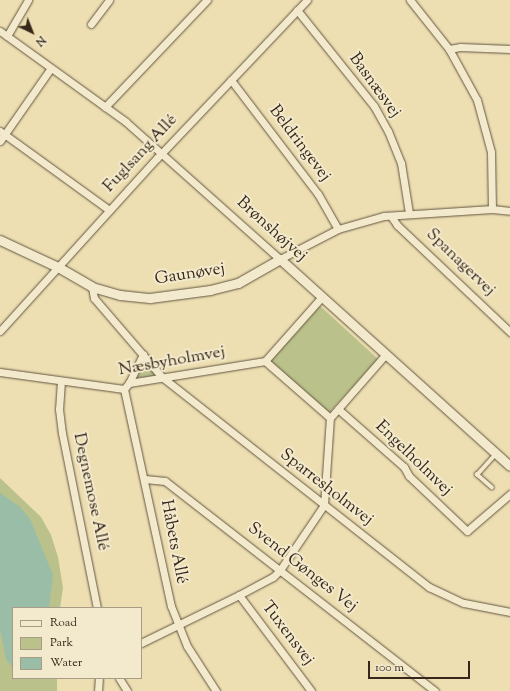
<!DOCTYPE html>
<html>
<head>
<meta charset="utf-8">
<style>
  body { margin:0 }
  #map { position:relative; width:510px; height:691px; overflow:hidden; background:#eddfb2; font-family:"Sorts Mill Goudy",serif }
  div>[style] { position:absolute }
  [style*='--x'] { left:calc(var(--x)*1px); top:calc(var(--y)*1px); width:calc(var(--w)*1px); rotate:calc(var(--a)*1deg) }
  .green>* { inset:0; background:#bac18a }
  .water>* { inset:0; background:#9abda8 }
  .roads { filter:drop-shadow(0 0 1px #645540) drop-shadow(0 0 1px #645540) }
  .service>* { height:3.5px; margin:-1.75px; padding:0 1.75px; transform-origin:1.75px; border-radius:1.75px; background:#f3eacd }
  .minor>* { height:7px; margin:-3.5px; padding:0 3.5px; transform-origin:3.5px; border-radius:3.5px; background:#f3eacd }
  .tertiary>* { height:9px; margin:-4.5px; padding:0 4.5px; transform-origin:4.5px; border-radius:4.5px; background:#f3eacd }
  span { translate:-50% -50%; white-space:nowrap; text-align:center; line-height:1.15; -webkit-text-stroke:4px #f3eacd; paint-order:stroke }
  .street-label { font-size:17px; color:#36271a }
  .legend { position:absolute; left:12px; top:607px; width:130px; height:72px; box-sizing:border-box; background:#f3eacd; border:1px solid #a79c85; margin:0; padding:5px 7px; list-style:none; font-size:12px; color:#36271a }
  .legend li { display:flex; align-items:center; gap:8px; height:20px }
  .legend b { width:20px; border:1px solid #a79c85 }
  .north { position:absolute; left:12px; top:12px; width:40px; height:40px; -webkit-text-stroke:3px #f3eacd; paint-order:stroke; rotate:137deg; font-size:11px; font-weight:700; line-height:16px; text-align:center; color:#36271a }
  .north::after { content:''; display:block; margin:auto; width:14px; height:18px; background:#36271a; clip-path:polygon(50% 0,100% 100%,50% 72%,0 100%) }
  .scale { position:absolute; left:368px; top:661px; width:102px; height:18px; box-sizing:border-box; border:2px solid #36271a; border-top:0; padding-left:5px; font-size:12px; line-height:14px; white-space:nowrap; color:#36271a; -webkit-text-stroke:3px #f3eacd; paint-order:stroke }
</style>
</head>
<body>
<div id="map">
  <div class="green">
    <i style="clip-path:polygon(320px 306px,378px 359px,329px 413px,271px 361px)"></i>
    <i style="clip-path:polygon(142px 361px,154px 372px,154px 376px,136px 378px)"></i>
    <i style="clip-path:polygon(0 478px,41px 517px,51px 535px,58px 557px,63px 588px,60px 608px,13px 608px,13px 678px,57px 678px,57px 691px,0 691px)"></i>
  </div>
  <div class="water">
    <i style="clip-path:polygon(0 493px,20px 507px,30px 519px,53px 575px,49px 608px,13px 608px,13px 668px,6px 659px,0 629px)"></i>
  </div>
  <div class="roads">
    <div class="service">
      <i style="--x:492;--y:488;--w:20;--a:-139"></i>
      <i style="--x:477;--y:475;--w:28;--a:-48"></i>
    </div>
    <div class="minor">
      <i style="--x:410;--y:0;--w:63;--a:51.5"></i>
      <i style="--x:449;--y:49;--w:58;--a:61.2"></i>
      <i style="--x:477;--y:100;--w:54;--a:74.9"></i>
      <i style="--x:491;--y:152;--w:57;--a:89"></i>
      <i style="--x:297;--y:10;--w:123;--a:51.3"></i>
      <i style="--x:374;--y:106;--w:29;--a:61"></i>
      <i style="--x:388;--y:131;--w:35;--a:68"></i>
      <i style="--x:401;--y:163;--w:51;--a:80.9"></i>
      <i style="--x:91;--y:24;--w:30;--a:-53"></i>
      <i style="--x:0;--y:31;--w:155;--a:35.8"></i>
      <i style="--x:126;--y:122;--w:206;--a:41.7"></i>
      <i style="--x:280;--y:259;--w:65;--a:-27.3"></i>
      <i style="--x:338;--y:229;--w:48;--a:-15.8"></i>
      <i style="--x:384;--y:216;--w:108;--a:-3.7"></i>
      <i style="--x:492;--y:209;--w:18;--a:6"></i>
      <i style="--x:7;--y:36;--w:42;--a:-59.7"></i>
      <i style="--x:449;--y:49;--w:11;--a:-10"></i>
      <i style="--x:460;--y:47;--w:50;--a:2.3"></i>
      <i style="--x:231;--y:80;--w:143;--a:52.7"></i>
      <i style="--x:318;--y:194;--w:40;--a:60.3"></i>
      <i style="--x:105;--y:107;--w:148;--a:-46.4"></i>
      <i style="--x:0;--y:131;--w:135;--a:35.9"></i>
      <i style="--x:0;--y:141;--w:89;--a:-55.1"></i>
      <i style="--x:391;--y:216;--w:11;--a:56"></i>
      <i style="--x:397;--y:225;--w:156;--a:43.4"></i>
      <i style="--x:92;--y:287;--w:11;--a:80"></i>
      <i style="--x:94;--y:298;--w:104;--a:49.3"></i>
      <i style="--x:162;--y:377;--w:340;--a:38.2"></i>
      <i style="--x:429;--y:587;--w:38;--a:25"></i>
      <i style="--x:464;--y:603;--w:47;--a:11.1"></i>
      <i style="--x:0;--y:331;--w:234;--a:-47.8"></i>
      <i style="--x:157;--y:158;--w:218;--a:-46.5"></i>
      <i style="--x:265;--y:361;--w:86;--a:41.2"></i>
      <i style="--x:0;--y:372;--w:125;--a:7.8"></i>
      <i style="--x:124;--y:389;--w:8;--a:-50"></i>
      <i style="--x:129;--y:383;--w:138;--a:-9.2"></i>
      <i style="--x:265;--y:361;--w:84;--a:-48.4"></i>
      <i style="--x:61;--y:381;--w:28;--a:94"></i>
      <i style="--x:59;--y:409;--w:24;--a:83"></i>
      <i style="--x:62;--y:433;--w:178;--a:78.7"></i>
      <i style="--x:129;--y:383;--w:32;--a:-64"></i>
      <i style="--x:124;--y:389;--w:222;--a:77.8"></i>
      <i style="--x:171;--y:606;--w:43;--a:68.2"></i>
      <i style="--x:187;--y:646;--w:54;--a:57.2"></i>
      <i style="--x:338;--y:409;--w:88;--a:41.3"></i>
      <i style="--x:404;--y:467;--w:10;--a:61"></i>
      <i style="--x:409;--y:476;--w:80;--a:43.5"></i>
      <i style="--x:467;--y:531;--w:57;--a:-40.7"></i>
      <i style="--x:145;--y:479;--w:20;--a:6"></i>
      <i style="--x:165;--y:481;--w:342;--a:37.9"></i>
      <i style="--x:239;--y:595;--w:120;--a:53.1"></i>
      <i style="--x:141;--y:643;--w:109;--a:-26.1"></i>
      <i style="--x:239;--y:595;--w:38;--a:-28"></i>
      <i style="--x:273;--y:577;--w:10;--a:-45"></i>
      <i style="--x:280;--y:570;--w:78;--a:-55.9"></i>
      <i style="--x:324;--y:505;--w:87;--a:-86.1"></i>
      <i style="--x:330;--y:418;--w:85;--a:-48.8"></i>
      <i style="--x:119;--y:678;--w:15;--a:58"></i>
      <i style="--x:98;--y:691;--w:13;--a:-86"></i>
    </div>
    <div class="tertiary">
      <i style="--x:0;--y:240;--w:64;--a:25"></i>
      <i style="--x:58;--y:267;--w:39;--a:30"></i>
      <i style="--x:92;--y:287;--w:29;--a:16"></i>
      <i style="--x:120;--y:295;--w:30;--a:6"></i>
      <i style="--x:150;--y:298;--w:61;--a:-7.6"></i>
      <i style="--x:210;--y:290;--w:29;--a:-14"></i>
      <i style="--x:238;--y:283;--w:48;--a:-29.7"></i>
      <i style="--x:280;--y:259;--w:309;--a:42"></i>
    </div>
  </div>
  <div class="street-label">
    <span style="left:374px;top:86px;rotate:54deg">Basnæsvej</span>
    <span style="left:299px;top:144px;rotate:53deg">Beldringevej</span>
    <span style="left:141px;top:154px;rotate:-47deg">Fuglsang Allé</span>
    <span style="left:271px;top:230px;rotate:42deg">Brønshøjvej</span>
    <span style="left:460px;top:263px;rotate:44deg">Spanagervej</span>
    <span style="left:190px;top:275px;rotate:-9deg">Gaunøvej</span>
    <span style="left:172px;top:362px;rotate:-10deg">Næsbyholmvej</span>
    <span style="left:413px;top:459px;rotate:44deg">Engelholmvej</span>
    <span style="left:326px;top:488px;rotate:38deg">Sparresholmvej</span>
    <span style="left:90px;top:492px;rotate:78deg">Degnemose Allé</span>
    <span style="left:173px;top:542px;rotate:79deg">Håbets Allé</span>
    <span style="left:302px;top:568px;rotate:38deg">Svend Gønges Vej</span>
    <span style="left:287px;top:634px;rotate:53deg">Tuxensvej</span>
  </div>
  <ul class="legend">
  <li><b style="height:5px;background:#f3eacd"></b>Road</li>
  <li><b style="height:11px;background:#bac18a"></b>Park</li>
  <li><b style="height:11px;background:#9abda8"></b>Water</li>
  </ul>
  <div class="north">N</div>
  <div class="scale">100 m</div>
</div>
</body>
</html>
